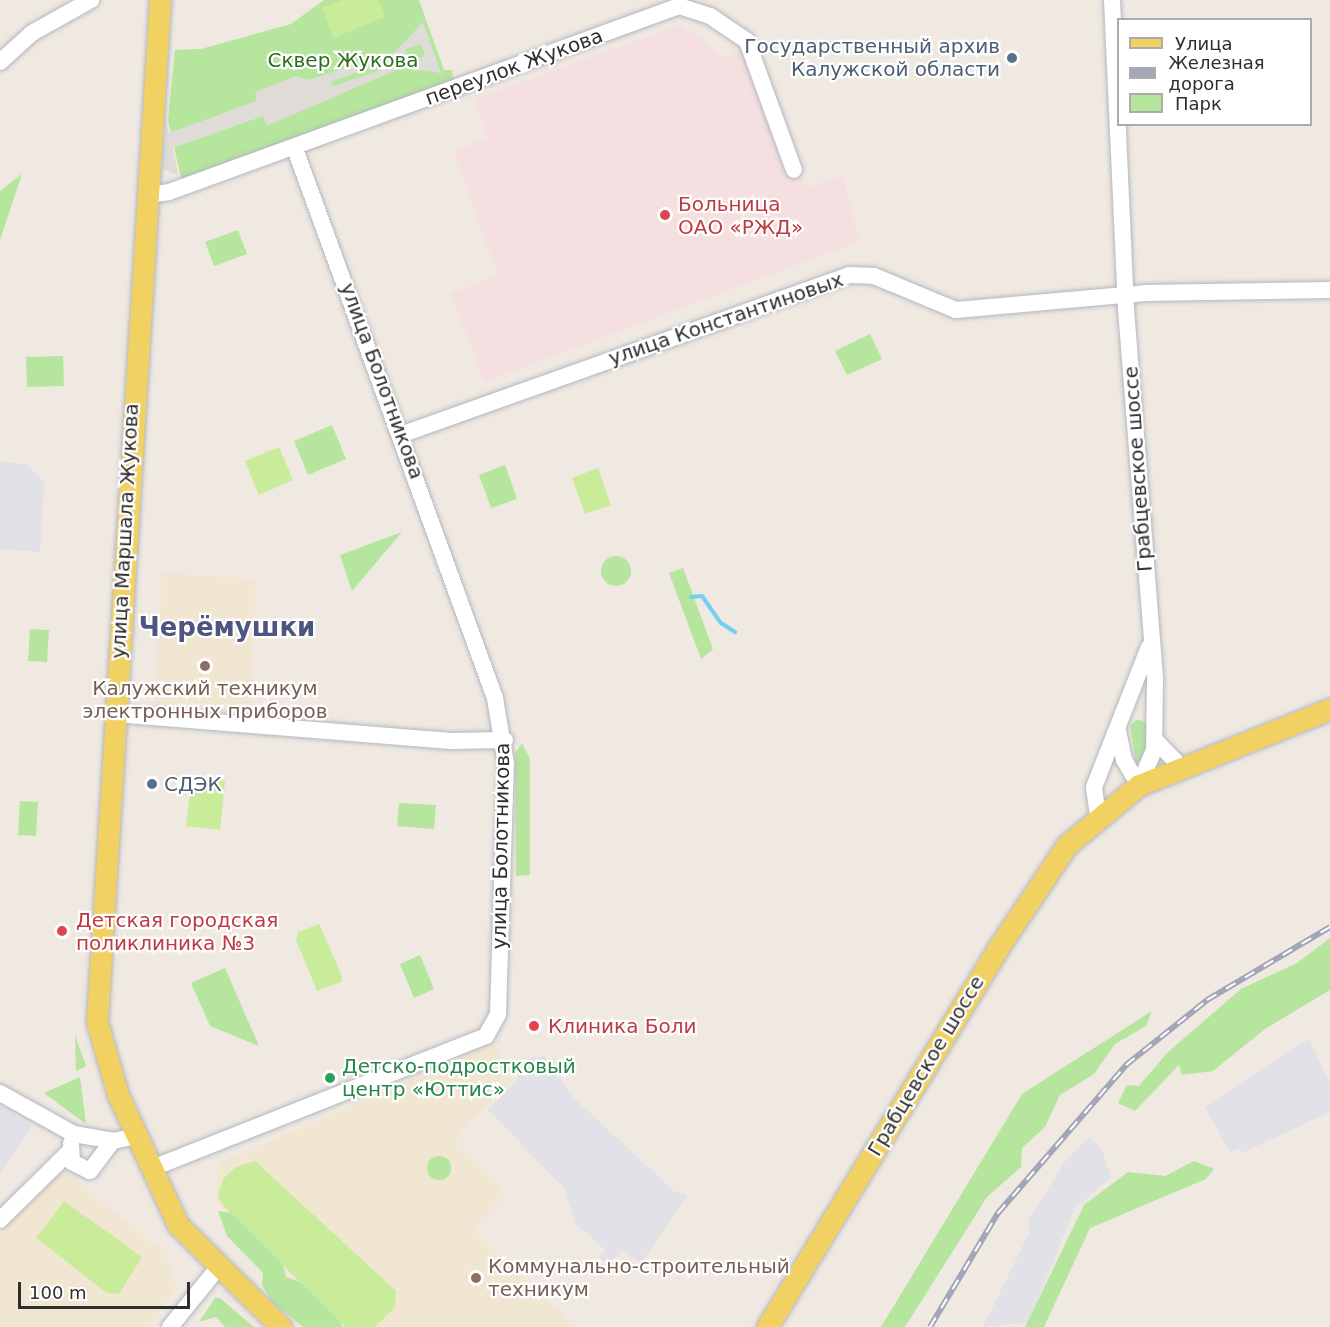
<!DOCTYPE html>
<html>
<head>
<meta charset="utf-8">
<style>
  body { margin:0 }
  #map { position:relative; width:1330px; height:1327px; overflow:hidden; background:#efe9e1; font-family:"DejaVu Sans",sans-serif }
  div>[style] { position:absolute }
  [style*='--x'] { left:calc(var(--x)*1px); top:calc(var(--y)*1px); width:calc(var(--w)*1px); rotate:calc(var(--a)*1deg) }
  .industrial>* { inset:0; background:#e3e1e8 }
  .education>* { inset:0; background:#f0e6d1 }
  .medical>* { inset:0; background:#f5dfe0 }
  .green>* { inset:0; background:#b6e59e }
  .round { border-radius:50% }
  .pitch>* { inset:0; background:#c9ec9a }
  .plaza>* { inset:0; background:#dfdcd8 }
  .stream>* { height:4px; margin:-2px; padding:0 2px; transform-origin:2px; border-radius:2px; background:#75cff0 }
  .roads { filter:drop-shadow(0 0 2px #b4b7c1) drop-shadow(0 0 2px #b4b7c1) }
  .minor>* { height:16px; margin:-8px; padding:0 8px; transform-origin:8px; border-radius:8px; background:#fff }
  .major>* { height:21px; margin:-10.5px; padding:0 10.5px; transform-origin:10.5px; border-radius:10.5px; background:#f2d163 }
  .rail>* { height:6px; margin-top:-3px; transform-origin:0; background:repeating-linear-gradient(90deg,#fff 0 11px,#a3a6b8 0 22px); box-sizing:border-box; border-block:2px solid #a3a6b8 }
  .dots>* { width:16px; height:16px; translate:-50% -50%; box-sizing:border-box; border:3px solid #fff; border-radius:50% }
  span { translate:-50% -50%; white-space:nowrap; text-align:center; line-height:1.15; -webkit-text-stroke:4.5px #fff; paint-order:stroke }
  .service-label { font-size:20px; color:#4e5e75 }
  .right { translate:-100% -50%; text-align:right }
  .left { translate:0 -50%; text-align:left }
  .park-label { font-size:20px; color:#2c6e1b }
  .street-label { font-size:20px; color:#2e2e2e }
  .health-label { font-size:20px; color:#be3a42 }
  .education-label { font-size:20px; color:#785e54 }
  .leisure-label { font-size:20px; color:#27864d }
  .district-label { font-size:26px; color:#4d5680; font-weight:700 }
  .legend { position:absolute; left:1117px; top:18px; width:195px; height:108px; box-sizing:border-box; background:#fff; border:2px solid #ababab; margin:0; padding:8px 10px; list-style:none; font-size:18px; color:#2e2e2e }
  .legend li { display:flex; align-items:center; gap:12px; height:30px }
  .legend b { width:30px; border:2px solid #ababab }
  .scale { position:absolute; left:18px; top:1282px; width:172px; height:27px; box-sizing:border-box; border:3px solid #2e2e2e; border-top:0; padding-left:8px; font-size:18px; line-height:21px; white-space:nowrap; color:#2e2e2e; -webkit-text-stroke:4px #fff; paint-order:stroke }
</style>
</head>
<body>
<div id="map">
  <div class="industrial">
    <i style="clip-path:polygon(0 461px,28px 465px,44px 483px,40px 552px,0 549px)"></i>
    <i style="clip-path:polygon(1309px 1038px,1330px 1085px,1330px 1112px,1242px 1153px,1239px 1148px,1230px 1152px,1205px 1107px)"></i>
    <i style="clip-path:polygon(545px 1056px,575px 1099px,675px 1192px,688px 1195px,641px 1263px,623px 1250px,608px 1265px,599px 1257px,605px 1250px,575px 1223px,564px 1188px,488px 1110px,516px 1081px,522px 1059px)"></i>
    <i style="clip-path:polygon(0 1106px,32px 1126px,0 1174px)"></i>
    <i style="clip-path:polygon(1090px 1136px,1103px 1152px,1111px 1177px,1074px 1210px,1029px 1322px,983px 1327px,1029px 1233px,1028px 1220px,1068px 1157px)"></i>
  </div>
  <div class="education">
    <i style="clip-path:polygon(162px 573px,256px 579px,250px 714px,155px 707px)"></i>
    <i style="clip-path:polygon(494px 1044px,513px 1080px,456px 1135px,459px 1145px,507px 1194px,473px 1230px,575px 1327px,340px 1327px,216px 1200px,218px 1164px)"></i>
    <i style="clip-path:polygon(60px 1168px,159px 1248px,171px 1268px,176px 1289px,149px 1327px,0 1327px,0 1237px,9px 1217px)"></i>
  </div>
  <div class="medical">
    <i style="clip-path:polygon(681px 24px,725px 58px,752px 46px,805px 188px,843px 175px,860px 241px,484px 382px,451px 293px,498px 276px,454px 152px,488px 137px,474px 99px)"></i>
  </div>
  <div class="green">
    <i style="clip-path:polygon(324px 0,419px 0,444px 70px,452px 70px,454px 82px,182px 182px,168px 120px,175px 50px,201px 49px,291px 24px)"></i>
    <i style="clip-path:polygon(22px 174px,0 240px,0 191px)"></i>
    <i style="clip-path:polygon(238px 230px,247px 254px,214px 266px,205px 242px)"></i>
    <i style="clip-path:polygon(870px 334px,882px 359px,847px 375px,835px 351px)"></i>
    <i style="clip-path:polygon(63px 356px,64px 386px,27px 387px,26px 357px)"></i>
    <i style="clip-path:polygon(332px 425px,346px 459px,308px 475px,294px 441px)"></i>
    <i style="clip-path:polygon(505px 465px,517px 499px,491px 508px,479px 475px)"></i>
    <i style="clip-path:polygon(402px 532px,352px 591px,340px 555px)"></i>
    <i class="round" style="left:601px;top:556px;width:30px;height:30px"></i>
    <i style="clip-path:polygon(683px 568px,713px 649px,701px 659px,669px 573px)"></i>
    <i style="clip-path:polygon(30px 629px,49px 630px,47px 662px,28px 661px)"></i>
    <i style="clip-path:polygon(1138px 719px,1146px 723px,1148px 750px,1136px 764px,1130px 725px)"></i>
    <i style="clip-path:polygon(522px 743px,530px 759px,530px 875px,516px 876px,515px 753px)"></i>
    <i style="clip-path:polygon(20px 801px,38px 802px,36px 836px,18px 835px)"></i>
    <i style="clip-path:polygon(399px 803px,436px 805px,434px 829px,397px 826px)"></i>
    <i style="clip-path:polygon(1330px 938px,1330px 990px,1265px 1029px,1213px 1071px,1182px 1075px,1179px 1065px,1135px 1111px,1118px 1103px,1127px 1085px,1139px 1086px,1167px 1053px,1241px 989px,1297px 963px)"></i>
    <i style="clip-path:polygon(420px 955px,434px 989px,414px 998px,400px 964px)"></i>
    <i style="clip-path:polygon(225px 968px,259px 1046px,210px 1026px,191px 983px)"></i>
    <i style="clip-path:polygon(1152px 1011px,1146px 1026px,1115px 1044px,1094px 1074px,1060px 1095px,1045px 1127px,1022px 1148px,1021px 1167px,987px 1197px,905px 1327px,881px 1327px,1022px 1094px)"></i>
    <i style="clip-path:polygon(75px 1035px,86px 1066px,76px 1071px)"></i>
    <i style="clip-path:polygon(80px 1077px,86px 1124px,44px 1093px)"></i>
    <i class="round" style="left:427px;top:1156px;width:24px;height:24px"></i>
    <i style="clip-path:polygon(1194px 1161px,1214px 1169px,1206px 1179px,1090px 1228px,1044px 1327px,1025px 1327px,1084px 1205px,1128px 1172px,1165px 1176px)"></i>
    <i style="clip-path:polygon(218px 1211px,239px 1214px,281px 1256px,286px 1277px,308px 1285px,338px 1314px,342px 1327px,303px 1327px,272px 1302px,262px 1285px,263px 1273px,227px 1236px)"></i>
    <i style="clip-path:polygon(215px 1298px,220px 1298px,254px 1327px,225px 1327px,216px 1317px,199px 1322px)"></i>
  </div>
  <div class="pitch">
    <i style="clip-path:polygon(342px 0,379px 0,385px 17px,333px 38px,322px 8px)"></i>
    <i style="clip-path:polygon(279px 447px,293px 480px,259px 495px,245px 461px)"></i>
    <i style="clip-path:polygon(598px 468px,611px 505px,585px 514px,572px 478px)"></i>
    <i style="clip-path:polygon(192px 777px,225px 781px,220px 830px,186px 826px)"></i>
    <i style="clip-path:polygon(319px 924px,342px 976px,341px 982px,317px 991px,296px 940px,298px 932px)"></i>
    <i style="clip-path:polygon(255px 1161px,396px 1291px,395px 1307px,375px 1327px,345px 1327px,223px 1205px,218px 1196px,223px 1179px,236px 1167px)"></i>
    <i style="clip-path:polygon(64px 1201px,142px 1257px,119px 1294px,107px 1293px,36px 1238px)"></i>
  </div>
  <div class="plaza">
    <i style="clip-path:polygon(evenodd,423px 22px,441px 73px,401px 68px,267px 126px,263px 116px,173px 148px,178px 175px,162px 169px,166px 123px,169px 133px,257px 101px,255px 92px,296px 76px,308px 80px,395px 52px,423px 22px,421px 44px,425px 56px,409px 61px,405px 49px,421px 44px,423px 22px,376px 66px,378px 71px,333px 86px,332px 81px,376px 66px)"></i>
  </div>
  <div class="stream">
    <i style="--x:691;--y:597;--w:11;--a:-5"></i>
    <i style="--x:702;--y:596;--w:33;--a:55"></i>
    <i style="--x:721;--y:623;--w:17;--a:33"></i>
  </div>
  <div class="roads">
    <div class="minor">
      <i style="--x:1112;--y:0;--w:309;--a:87.4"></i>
      <i style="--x:1126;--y:309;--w:372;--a:85.5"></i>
      <i style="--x:1155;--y:680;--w:70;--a:90.8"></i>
      <i style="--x:1154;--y:750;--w:38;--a:113"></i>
      <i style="--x:0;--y:62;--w:43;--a:-42.2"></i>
      <i style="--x:32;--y:33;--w:68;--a:-29.2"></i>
      <i style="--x:146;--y:195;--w:23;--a:-7"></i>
      <i style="--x:169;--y:192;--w:543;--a:-20.04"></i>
      <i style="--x:679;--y:6;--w:33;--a:18"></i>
      <i style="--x:710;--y:16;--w:45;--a:34"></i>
      <i style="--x:747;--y:41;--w:137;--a:70"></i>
      <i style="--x:403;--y:434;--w:473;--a:-19.6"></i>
      <i style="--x:849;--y:275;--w:25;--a:2"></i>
      <i style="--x:874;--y:276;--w:89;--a:22.5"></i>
      <i style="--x:956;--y:310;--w:190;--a:-5.1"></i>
      <i style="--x:1145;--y:293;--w:185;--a:-0.9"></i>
      <i style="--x:115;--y:714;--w:337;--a:4.6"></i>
      <i style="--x:451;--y:741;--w:54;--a:-1.1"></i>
      <i style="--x:1118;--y:731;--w:30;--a:78"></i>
      <i style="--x:1124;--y:760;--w:29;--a:59"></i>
      <i style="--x:1155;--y:740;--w:37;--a:46"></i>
      <i style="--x:1098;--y:816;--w:29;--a:-98"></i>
      <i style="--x:1094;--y:787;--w:150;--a:-68.6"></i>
      <i style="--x:0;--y:1093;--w:85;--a:29"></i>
      <i style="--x:74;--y:1134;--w:40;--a:10"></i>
      <i style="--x:113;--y:1141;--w:24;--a:-12"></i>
      <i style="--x:71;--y:1143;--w:19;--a:87"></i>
      <i style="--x:72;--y:1162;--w:20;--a:27"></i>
      <i style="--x:90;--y:1171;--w:38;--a:-53"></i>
      <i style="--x:150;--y:1169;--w:361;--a:-21.6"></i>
      <i style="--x:486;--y:1036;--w:25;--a:-61"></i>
      <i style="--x:498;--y:1014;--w:250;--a:-88.2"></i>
      <i style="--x:506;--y:764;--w:67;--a:-99.5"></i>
      <i style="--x:495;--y:698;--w:587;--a:-110.01"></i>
      <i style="--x:0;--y:1220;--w:97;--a:-44.6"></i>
      <i style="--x:170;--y:1327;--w:75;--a:-51"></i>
    </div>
    <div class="major">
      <i style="--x:160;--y:0;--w:1024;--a:93.53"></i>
      <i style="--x:97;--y:1022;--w:76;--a:74"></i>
      <i style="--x:118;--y:1095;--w:143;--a:65.2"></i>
      <i style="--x:178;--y:1225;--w:145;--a:44.7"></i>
      <i style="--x:767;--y:1327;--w:444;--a:-58.6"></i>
      <i style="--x:998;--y:948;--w:124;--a:-56.2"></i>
      <i style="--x:1067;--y:845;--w:94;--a:-39.8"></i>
      <i style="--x:1139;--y:785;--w:206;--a:-21.7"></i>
    </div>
  </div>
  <div class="rail">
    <i style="--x:930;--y:1327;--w:133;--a:-59.2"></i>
    <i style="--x:998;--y:1213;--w:196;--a:-49.1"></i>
    <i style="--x:1126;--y:1065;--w:104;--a:-38.7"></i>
    <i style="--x:1207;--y:1000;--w:143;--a:-30.7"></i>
  </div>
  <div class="dots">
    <i style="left:1012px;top:58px;background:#5c6f8a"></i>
    <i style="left:665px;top:215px;background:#e0444e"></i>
    <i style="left:205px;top:666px;background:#8d6e63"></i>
    <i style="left:152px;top:784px;background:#5c6f8a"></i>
    <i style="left:62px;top:931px;background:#e0444e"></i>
    <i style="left:534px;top:1026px;background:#e0444e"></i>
    <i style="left:330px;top:1078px;background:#2e9e5b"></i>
    <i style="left:476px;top:1278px;background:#8d6e63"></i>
  </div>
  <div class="service-label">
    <span class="right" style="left:1000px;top:58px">Государственный архив<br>Калужской области</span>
    <span class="left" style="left:164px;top:784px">СДЭК</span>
  </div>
  <div class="park-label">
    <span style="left:343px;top:60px">Сквер Жукова</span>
  </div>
  <div class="street-label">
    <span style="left:514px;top:67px;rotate:-20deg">переулок Жукова</span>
    <span style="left:726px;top:319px;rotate:-19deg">улица Константиновых</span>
    <span style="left:382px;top:381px;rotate:70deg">улица Болотникова</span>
    <span style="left:1138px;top:469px;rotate:-94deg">Грабцевское шоссе</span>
    <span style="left:125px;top:531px;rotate:-87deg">улица Маршала Жукова</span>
    <span style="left:501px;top:846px;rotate:-89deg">улица Болотникова</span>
    <span style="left:926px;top:1066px;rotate:-59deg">Грабцевское шоссе</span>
  </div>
  <div class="health-label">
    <span class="left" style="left:678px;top:216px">Больница<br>ОАО «РЖД»</span>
    <span class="left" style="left:76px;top:932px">Детская городская<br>поликлиника №3</span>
    <span class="left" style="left:548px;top:1026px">Клиника Боли</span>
  </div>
  <div class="education-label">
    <span style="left:205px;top:700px">Калужский техникум<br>электронных приборов</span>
    <span class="left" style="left:488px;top:1278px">Коммунально-строительный<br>техникум</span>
  </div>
  <div class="leisure-label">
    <span class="left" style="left:342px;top:1078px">Детско-подростковый<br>центр «Юттис»</span>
  </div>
  <div class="district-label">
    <span style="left:227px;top:628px">Черёмушки</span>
  </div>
  <ul class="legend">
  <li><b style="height:8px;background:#f2d163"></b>Улица</li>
  <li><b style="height:8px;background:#a3a6b8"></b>Железная дорога</li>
  <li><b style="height:16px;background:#b6e59e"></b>Парк</li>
  </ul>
  <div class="scale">100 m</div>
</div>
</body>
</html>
